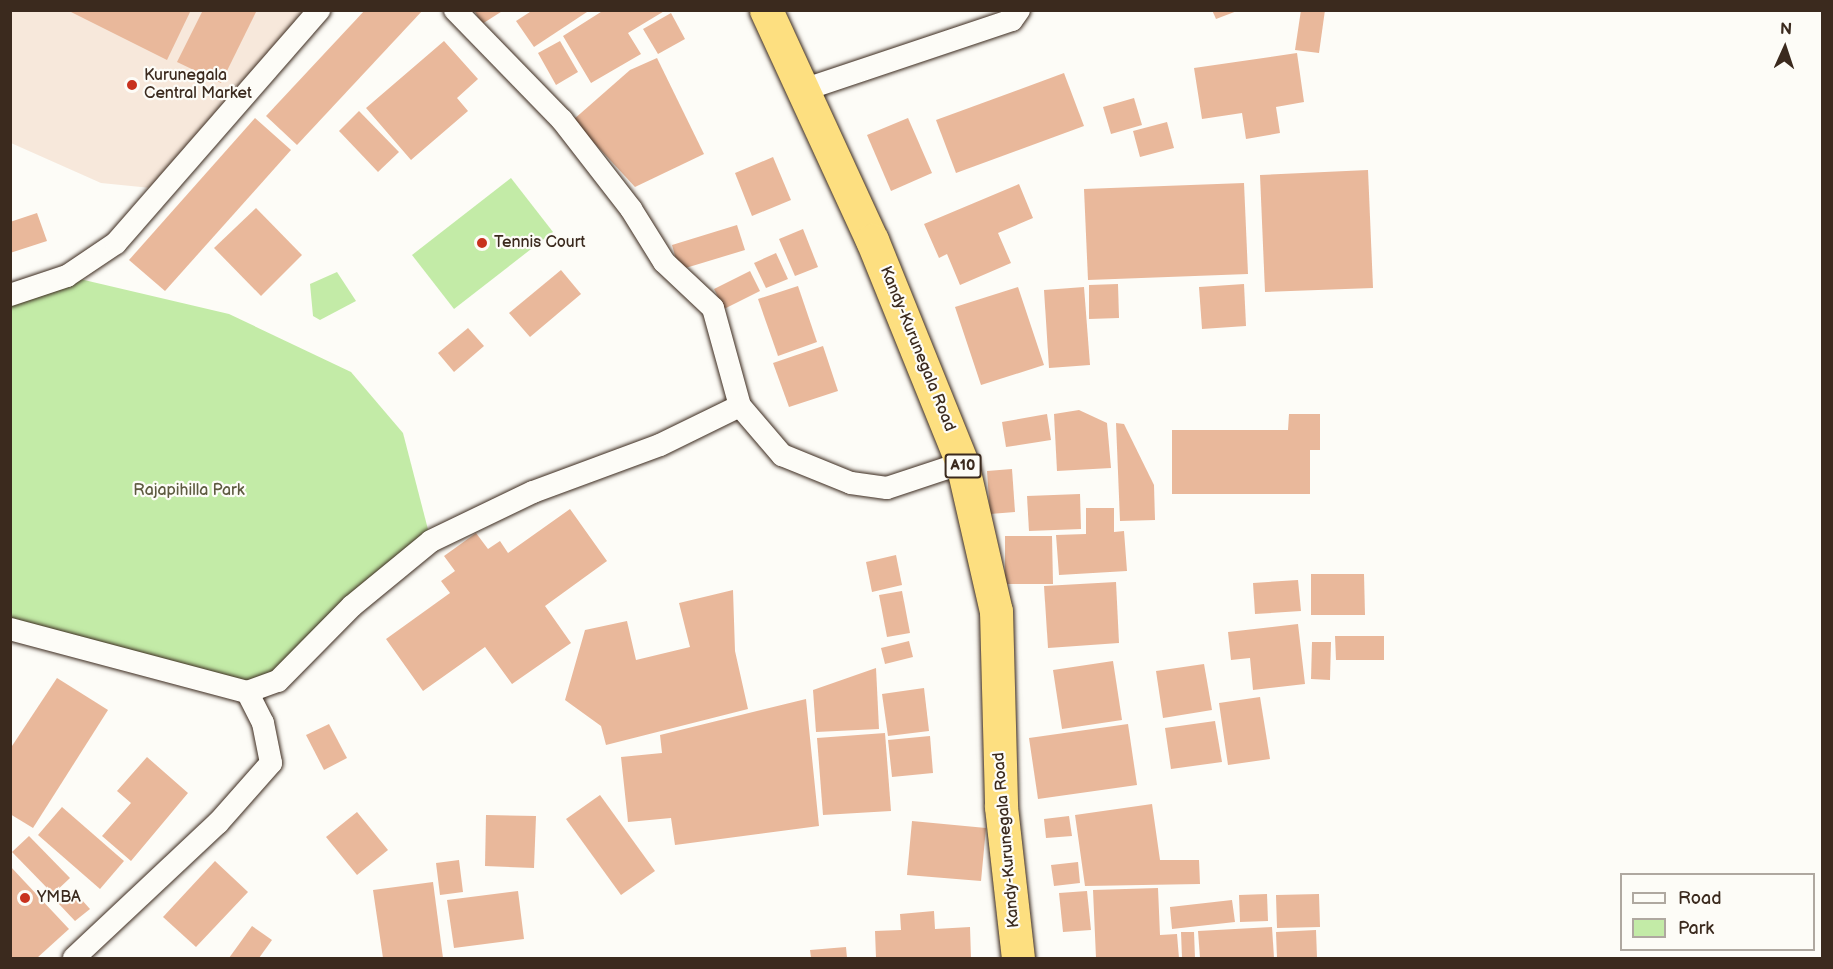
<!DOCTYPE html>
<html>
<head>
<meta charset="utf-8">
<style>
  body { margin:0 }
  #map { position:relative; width:1833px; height:969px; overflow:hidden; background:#fdfcf7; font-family:"Balsamiq Sans",sans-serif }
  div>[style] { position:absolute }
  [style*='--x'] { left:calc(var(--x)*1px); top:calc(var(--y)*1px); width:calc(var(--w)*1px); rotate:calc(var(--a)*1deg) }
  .built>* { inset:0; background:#f7e8db }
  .green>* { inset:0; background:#c3eba7 }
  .building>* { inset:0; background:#e9b89b }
  .roads { filter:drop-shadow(0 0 2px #3b2a1e) drop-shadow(0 0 2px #3b2a1e) }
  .minor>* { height:22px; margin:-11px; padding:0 11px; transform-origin:11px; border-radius:11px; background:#fdfcf7 }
  .trunk>* { height:33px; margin:-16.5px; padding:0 16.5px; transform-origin:16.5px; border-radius:16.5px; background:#fddf80 }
  .dots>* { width:16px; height:16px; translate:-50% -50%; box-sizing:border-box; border:3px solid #fdfcf7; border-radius:50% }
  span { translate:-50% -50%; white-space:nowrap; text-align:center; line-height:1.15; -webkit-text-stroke:4.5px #fdfcf7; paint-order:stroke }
  .shield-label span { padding:2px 4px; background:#fdfcf7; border:2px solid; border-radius:4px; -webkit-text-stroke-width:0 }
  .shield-label { font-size:15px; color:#3b2a1e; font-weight:700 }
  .poi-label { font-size:16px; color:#3b2a1e }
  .left { translate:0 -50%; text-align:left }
  .street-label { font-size:16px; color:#3b2a1e }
  .park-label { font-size:16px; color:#5d5a40 }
  .frame { position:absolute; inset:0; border:12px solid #3b2a1e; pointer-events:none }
  .legend { position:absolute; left:1620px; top:873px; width:195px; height:78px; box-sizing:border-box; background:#fdfcf7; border:2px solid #afa8a0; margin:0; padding:8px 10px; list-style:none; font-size:18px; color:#3b2a1e }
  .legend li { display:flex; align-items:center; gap:12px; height:30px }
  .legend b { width:30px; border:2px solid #afa8a0 }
  .north { position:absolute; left:1755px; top:18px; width:60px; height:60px; -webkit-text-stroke:4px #fdfcf7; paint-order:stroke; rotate:3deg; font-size:16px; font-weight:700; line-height:24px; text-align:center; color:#3b2a1e }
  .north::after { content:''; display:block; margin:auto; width:21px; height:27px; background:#3b2a1e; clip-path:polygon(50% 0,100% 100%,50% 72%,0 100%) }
</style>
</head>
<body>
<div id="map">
  <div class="built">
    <i style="clip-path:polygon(11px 11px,319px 11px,161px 189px,101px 183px,11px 143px)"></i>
  </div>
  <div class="green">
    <i style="clip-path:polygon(511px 178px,553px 232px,454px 309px,412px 255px)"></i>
    <i style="clip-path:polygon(337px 272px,356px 301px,320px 320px,313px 316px,310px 284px)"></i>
    <i style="clip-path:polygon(67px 276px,229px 314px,351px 372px,403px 433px,431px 541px,278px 681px,247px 692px,11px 629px,11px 295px)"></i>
  </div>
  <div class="building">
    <i style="clip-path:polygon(67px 10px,191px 10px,167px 60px)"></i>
    <i style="clip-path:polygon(203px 10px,257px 10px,221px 83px,177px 62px)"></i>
    <i style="clip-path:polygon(365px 10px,423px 10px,297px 145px,266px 116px)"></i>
    <i style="clip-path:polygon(474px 10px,504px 10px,482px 24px)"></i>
    <i style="clip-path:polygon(533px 10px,590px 10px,534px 47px,516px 21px)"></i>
    <i style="clip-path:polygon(604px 10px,666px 10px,628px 33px,641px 54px,591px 83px,563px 36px)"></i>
    <i style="clip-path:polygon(1212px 10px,1237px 10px,1237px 11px,1216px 19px)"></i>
    <i style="clip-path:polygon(1301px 10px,1325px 10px,1319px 53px,1295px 50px)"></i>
    <i style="clip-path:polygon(671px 13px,685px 39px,658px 54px,643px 29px)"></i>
    <i style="clip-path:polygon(444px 41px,478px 79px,457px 98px,468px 111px,411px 160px,366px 108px)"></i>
    <i style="clip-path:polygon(560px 41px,578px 72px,556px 85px,538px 53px)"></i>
    <i style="clip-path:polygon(1297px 53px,1304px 102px,1276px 107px,1280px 133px,1246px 139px,1242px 113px,1202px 119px,1194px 68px)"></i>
    <i style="clip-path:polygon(657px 58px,704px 154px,635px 187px,573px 120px,630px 70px)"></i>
    <i style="clip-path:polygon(1064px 73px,1084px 126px,956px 173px,936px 120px)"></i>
    <i style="clip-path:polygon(1134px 98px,1142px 125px,1111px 134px,1103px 107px)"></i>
    <i style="clip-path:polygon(359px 111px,399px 152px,378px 172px,339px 131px)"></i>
    <i style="clip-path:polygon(255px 118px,291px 150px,165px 291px,129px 260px)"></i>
    <i style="clip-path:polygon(908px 118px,932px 173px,891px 191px,867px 135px)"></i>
    <i style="clip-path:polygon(1167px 122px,1174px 148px,1140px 157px,1133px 131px)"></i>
    <i style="clip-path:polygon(773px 157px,791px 200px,752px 216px,735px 173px)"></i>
    <i style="clip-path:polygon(1368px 170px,1373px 288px,1265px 292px,1260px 175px)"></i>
    <i style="clip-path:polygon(1244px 183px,1248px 274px,1088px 280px,1084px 189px)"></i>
    <i style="clip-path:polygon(1019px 184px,1033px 218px,998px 233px,1011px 263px,960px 285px,947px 254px,939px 258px,924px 224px)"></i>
    <i style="clip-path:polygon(256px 208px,302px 255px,261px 296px,214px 248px)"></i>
    <i style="clip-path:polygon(37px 213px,47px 241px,10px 253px,10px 222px)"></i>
    <i style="clip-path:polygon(737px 225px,745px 250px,679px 270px,672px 245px)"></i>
    <i style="clip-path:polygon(803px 229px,818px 267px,795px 276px,779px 239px)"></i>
    <i style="clip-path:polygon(776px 253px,788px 279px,766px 288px,754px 263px)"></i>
    <i style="clip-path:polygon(561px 270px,581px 294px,530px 337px,509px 313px)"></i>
    <i style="clip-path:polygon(750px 271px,760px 291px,724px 309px,714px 289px)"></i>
    <i style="clip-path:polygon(1118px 284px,1119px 318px,1089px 319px,1089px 285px)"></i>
    <i style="clip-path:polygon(1244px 284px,1246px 326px,1202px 329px,1199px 287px)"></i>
    <i style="clip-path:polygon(798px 286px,817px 342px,778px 356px,758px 299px)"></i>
    <i style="clip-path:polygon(1018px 287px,1044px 365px,981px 385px,955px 307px)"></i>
    <i style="clip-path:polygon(1084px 287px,1090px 365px,1049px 368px,1044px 290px)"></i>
    <i style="clip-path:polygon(468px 328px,484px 346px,454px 372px,438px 353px)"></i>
    <i style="clip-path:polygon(823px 346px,838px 391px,789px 407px,773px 363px)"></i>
    <i style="clip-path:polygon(1079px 410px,1107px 423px,1111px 468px,1057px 471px,1054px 414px)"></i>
    <i style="clip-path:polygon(1047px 414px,1051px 440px,1006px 447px,1002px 422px)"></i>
    <i style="clip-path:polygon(1289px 414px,1320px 414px,1320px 450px,1310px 450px,1310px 494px,1172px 494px,1172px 430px,1288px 430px)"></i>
    <i style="clip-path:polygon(1116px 423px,1124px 424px,1154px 485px,1155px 520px,1120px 521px)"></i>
    <i style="clip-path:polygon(1012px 469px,1015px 512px,990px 514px,987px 471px)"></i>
    <i style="clip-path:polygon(1080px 494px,1081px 529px,1029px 531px,1027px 496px)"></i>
    <i style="clip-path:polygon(1086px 508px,1114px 508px,1114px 532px,1124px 531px,1127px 571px,1059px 575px,1056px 535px,1086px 534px)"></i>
    <i style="clip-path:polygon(570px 509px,607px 561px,545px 606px,571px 643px,512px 684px,485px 647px,423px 691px,386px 639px,450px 593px,441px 581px,455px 571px,444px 556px,476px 533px,488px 549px,500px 541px,508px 553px)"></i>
    <i style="clip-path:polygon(1005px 536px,1052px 536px,1053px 584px,1005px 584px)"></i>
    <i style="clip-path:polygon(896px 555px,902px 585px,872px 592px,866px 562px)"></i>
    <i style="clip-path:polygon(1311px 574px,1364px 574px,1365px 615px,1311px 615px)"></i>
    <i style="clip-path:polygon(1298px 580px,1301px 611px,1255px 614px,1253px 583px)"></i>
    <i style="clip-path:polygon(1116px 582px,1119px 643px,1048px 648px,1044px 586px)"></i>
    <i style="clip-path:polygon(733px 590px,735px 651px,748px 709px,606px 745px,601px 726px,565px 700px,585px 630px,627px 621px,636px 660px,690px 647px,679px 603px)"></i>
    <i style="clip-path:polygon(902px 591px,910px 633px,887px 637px,879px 595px)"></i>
    <i style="clip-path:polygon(1298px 624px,1305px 684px,1253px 690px,1250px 658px,1231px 660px,1228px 632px)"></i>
    <i style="clip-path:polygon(1335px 636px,1384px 636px,1384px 660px,1336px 660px)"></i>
    <i style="clip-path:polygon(909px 641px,913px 657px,885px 664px,881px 648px)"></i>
    <i style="clip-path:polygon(1312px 642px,1331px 642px,1330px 680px,1311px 679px)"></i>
    <i style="clip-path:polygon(1113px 661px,1122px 720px,1062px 729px,1053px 670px)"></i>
    <i style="clip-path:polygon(1204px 664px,1212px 710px,1163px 718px,1156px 671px)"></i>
    <i style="clip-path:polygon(876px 668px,879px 729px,816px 732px,813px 690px)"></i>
    <i style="clip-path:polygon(57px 678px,108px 710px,33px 828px,10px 814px,10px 749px)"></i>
    <i style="clip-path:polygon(924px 688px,929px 731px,888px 736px,882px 694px)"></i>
    <i style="clip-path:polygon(1260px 697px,1270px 759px,1228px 765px,1219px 703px)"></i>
    <i style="clip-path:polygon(806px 699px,819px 826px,675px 845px,671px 818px,628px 822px,621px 757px,662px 753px,660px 735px)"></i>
    <i style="clip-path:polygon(1215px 721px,1222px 762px,1171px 769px,1165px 728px)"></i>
    <i style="clip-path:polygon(329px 724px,347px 758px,324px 770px,306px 735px)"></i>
    <i style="clip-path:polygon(1128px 724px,1137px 785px,1038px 799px,1029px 738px)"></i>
    <i style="clip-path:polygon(885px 733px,891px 811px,823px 815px,817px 738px)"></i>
    <i style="clip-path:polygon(930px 736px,933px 773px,892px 777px,888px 740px)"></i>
    <i style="clip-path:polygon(147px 757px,188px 793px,131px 861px,102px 836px,131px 803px,117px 791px)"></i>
    <i style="clip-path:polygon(600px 795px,655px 871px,621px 895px,566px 819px)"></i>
    <i style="clip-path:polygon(1152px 804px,1160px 860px,1199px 860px,1200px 884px,1085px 886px,1075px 815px)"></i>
    <i style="clip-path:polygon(62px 807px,124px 861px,100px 889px,38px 835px)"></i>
    <i style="clip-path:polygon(357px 812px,388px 850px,357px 875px,326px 837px)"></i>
    <i style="clip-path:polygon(486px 815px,536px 816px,534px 868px,485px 866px)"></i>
    <i style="clip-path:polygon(1069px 816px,1072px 836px,1046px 838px,1044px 819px)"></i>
    <i style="clip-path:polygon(912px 821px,986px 828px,981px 881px,907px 875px)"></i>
    <i style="clip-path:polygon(29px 836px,70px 878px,53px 894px,12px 852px)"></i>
    <i style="clip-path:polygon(459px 860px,463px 892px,440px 895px,436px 863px)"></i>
    <i style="clip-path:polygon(215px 861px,248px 892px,196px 947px,163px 917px)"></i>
    <i style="clip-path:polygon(1078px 862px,1080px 883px,1054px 886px,1051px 865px)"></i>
    <i style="clip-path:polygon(10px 866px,69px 929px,37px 958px,10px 958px)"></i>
    <i style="clip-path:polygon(433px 882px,443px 958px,383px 958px,373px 890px)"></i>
    <i style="clip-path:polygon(1158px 888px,1160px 935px,1177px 934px,1179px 958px,1096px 958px,1093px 890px)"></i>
    <i style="clip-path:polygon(73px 890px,90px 909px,75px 921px,58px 903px)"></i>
    <i style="clip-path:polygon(518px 891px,524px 939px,454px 948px,447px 900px)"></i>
    <i style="clip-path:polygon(1087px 891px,1091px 930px,1063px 932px,1059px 893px)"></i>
    <i style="clip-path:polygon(1267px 894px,1268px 921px,1240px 922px,1239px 895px)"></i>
    <i style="clip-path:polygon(1319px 894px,1320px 927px,1277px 928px,1276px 895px)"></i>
    <i style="clip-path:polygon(1232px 900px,1235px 922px,1172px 929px,1170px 907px)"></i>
    <i style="clip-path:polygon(934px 911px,935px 929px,970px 927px,971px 958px,876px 958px,875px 931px,901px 930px,900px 914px)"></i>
    <i style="clip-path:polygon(252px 926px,272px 940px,259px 958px,229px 958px)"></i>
    <i style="clip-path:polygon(1272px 927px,1274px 958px,1200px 958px,1198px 931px)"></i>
    <i style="clip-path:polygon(1316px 930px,1317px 958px,1277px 958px,1276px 932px)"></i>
    <i style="clip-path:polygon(1181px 932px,1194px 932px,1195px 958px,1182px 958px)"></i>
    <i style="clip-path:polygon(846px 947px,847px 958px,811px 958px,810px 950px)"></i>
  </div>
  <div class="roads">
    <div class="minor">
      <i style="--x:455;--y:10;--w:153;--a:45.8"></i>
      <i style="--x:562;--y:120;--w:113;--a:52.2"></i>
      <i style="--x:631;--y:209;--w:62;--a:58.1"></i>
      <i style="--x:664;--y:262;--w:67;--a:43.2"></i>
      <i style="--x:713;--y:308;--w:102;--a:74.6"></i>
      <i style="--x:803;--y:90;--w:220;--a:-18.5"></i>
      <i style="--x:1012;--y:20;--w:12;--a:-55"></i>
      <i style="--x:10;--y:295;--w:60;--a:-18.4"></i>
      <i style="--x:67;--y:276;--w:59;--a:-34"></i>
      <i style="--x:116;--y:243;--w:309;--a:-48.9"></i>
      <i style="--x:10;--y:629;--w:245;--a:14.9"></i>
      <i style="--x:247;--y:692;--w:33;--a:-20"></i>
      <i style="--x:278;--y:681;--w:105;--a:-45.4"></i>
      <i style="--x:352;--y:606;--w:102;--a:-39.4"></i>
      <i style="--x:431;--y:541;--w:113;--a:-25.7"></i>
      <i style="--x:533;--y:492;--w:135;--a:-20.3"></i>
      <i style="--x:660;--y:445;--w:89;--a:-26"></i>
      <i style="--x:740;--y:406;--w:65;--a:49.4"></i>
      <i style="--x:782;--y:455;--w:74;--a:22.1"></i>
      <i style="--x:851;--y:483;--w:36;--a:8"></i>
      <i style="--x:887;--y:488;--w:79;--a:-18.4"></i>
      <i style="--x:74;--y:958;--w:197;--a:-43.2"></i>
      <i style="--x:218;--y:823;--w:80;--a:-48.5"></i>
      <i style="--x:271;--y:763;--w:41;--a:-101.3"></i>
      <i style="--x:263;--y:723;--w:35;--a:-117"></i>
    </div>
    <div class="trunk">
      <i style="--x:766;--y:10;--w:253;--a:65.3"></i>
      <i style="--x:872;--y:240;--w:240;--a:68"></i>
      <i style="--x:962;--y:463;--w:152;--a:77.1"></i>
      <i style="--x:996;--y:611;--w:196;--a:88.5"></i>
      <i style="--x:1001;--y:807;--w:152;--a:83.6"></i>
    </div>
  </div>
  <div class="dots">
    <i style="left:132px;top:85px;background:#c8321e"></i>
    <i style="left:482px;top:243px;background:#c8321e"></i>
    <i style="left:25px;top:898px;background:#c8321e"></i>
  </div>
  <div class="shield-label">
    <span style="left:963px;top:466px">A10</span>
  </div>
  <div class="poi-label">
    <span class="left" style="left:144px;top:85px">Kurunegala<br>Central Market</span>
    <span class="left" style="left:494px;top:243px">Tennis Court</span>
    <span class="left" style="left:37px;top:898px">YMBA</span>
  </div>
  <div class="street-label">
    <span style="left:917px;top:349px;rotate:68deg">Kandy-Kurunegala Road</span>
    <span style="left:1007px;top:840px;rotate:-95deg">Kandy-Kurunegala Road</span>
  </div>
  <div class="park-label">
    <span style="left:189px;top:491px">Rajapihilla Park</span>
  </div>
  <div class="frame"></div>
  <ul class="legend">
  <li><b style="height:8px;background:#fdfcf7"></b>Road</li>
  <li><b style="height:16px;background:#c3eba7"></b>Park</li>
  </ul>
  <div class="north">N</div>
</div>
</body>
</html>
